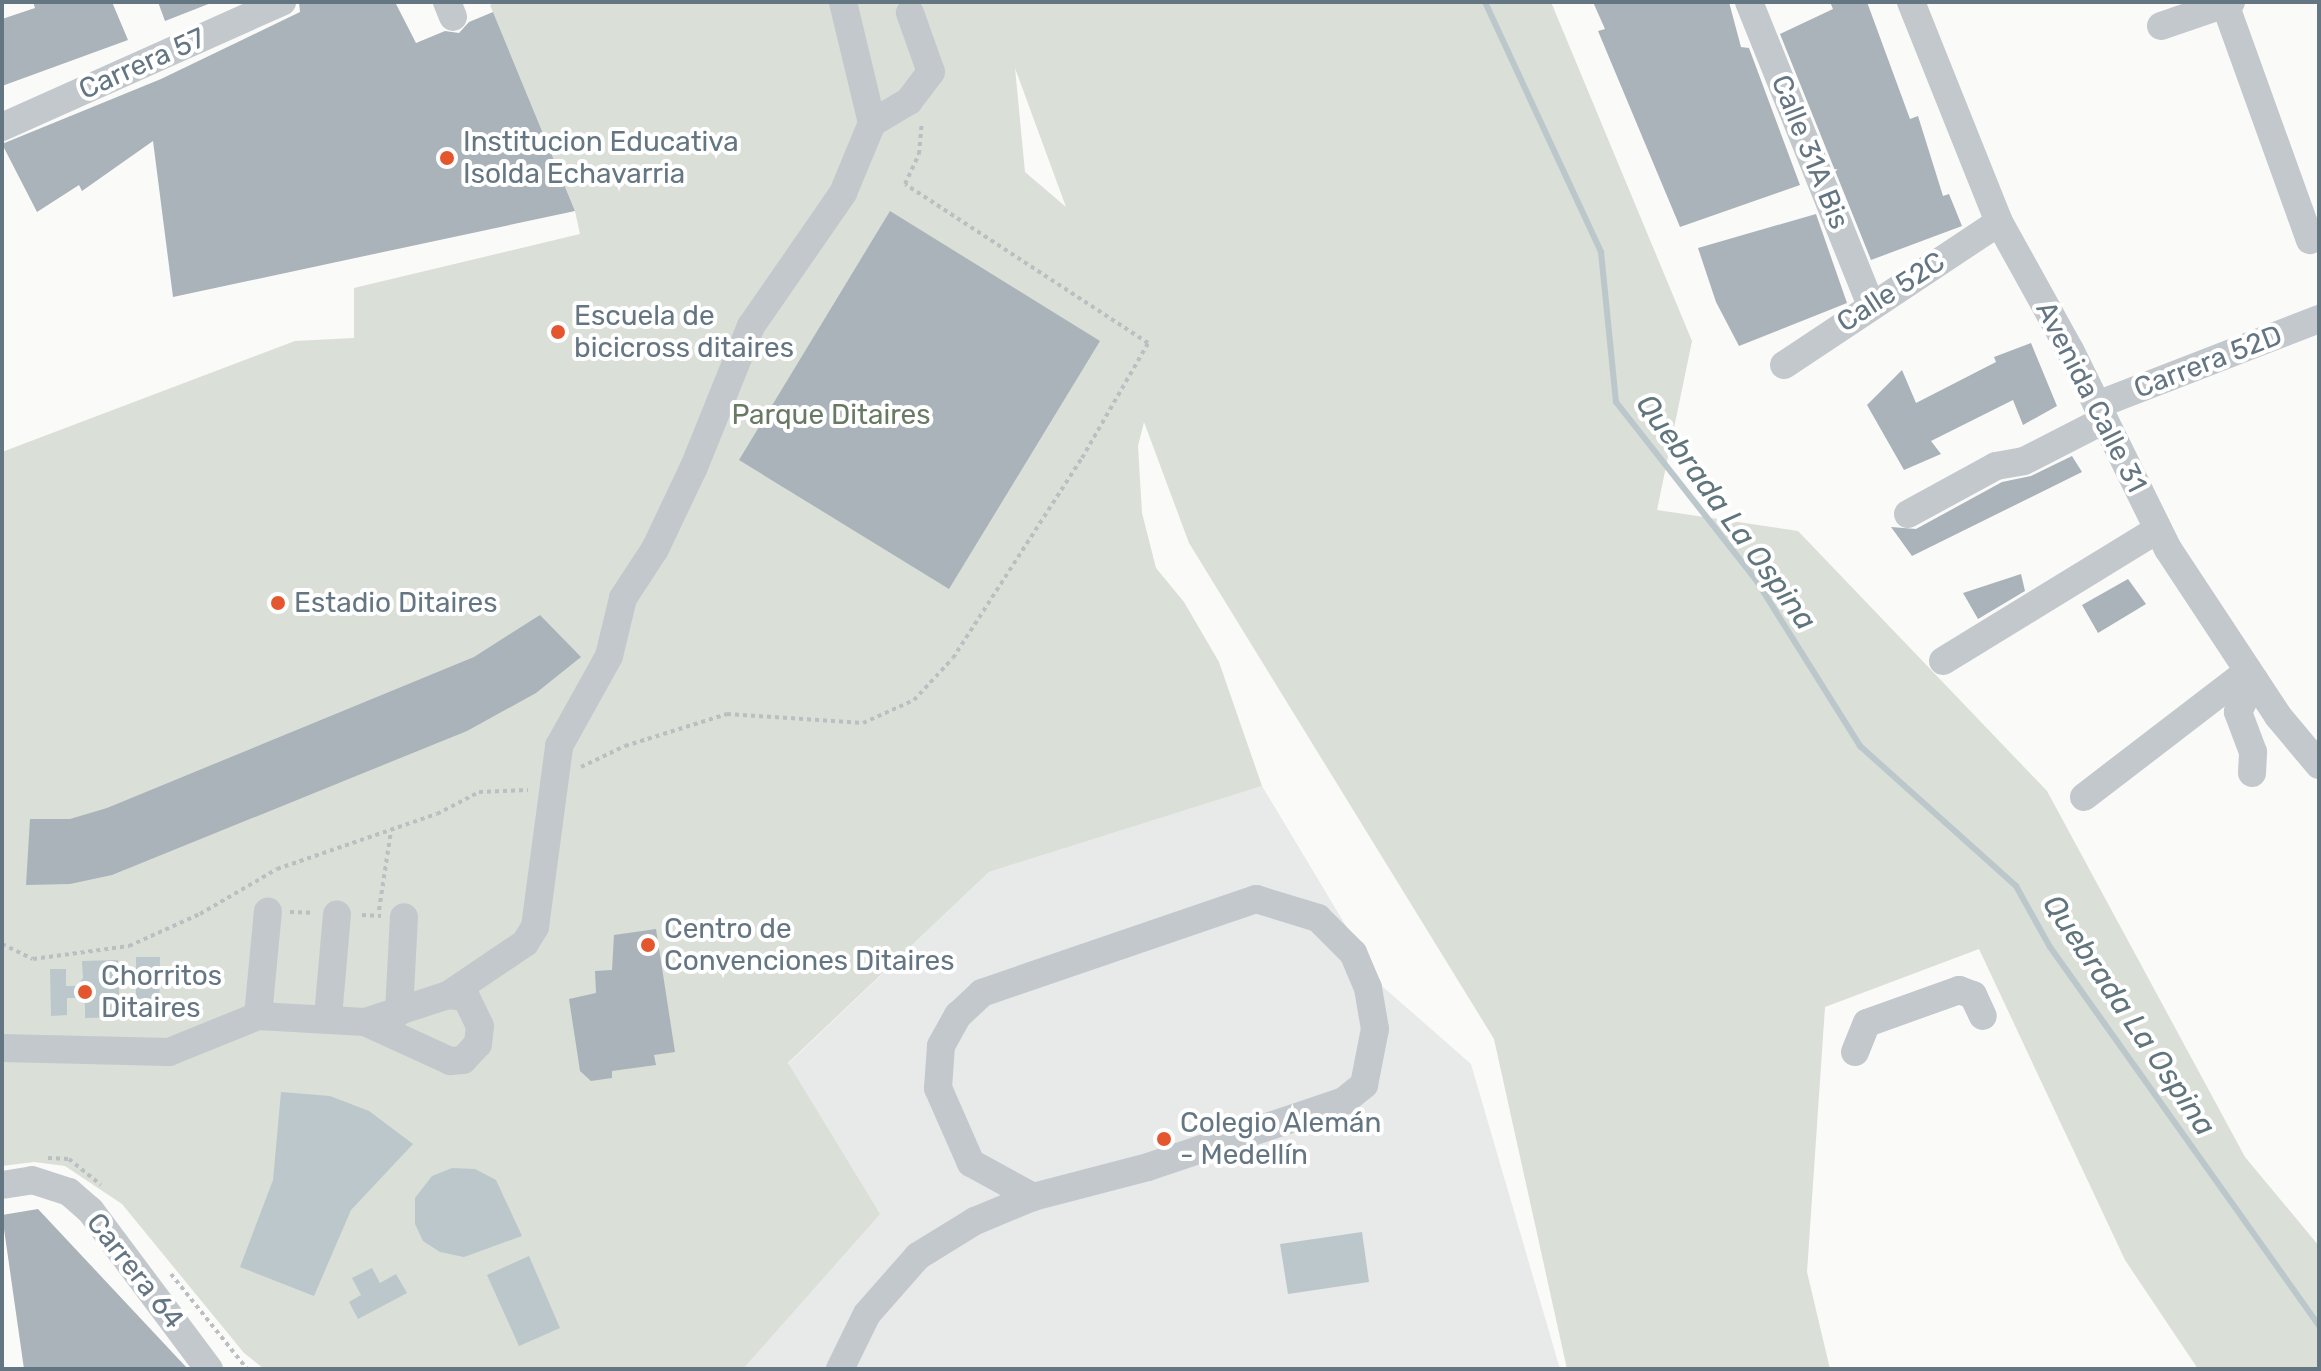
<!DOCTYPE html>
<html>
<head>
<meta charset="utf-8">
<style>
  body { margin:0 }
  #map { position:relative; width:2321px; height:1371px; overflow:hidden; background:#fafaf8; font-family:Rubik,sans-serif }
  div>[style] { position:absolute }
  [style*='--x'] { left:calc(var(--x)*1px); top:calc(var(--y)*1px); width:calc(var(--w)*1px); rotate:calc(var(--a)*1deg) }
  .built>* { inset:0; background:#e8e9e9 }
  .green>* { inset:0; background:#dadfd7 }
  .water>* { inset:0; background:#bbc7cb }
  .stream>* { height:6px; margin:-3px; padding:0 3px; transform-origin:3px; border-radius:3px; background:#bbc7cb }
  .building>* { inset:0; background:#aab3b9 }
  .path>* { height:4px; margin-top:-2px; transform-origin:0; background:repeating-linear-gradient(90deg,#bbbfc2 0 4px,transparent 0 8px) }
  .minor>* { height:28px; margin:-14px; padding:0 14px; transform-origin:14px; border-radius:14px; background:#c3c8cc }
  .dots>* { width:22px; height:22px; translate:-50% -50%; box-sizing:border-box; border:4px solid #fff; border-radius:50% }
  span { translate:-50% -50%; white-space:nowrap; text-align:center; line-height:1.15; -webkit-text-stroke:8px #fff; paint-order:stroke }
  .street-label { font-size:28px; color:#657683 }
  .poi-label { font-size:28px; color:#657683 }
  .left { translate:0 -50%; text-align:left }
  .park-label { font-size:28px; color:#687a64 }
  .water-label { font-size:30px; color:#60757c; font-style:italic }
  .frame { position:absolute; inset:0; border:4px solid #657683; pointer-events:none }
</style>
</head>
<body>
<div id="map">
  <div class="built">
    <i style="clip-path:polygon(1262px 786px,1382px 986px,1471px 1064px,1560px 1369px,743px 1369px,879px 1214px,788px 1064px,989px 872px)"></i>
  </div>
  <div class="green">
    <i style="clip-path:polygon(evenodd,497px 2px,1551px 2px,1692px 341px,1657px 510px,1798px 531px,2047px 791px,2245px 1157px,2319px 1246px,2319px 1369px,2198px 1369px,2125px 1260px,1979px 949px,1825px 1007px,1807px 1272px,1830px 1369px,1567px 1369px,1494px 1039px,1189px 543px,1144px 422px,1138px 446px,1142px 513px,1156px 568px,1184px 602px,1219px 662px,1262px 786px,989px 872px,788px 1063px,880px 1214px,743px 1369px,264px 1369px,244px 1353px,122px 1204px,65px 1166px,34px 1162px,2px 1166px,2px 452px,295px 341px,354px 338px,354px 288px,580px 234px,575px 211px,490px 5px,497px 2px,1015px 68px,1066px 207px,1025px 172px,1015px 68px)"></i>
  </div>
  <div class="water">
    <i style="clip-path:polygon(136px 957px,160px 957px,159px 1018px,136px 1018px)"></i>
    <i style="clip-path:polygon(118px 960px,120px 1017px,85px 1018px,85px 1004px,77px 998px,67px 998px,67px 1015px,51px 1016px,50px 969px,66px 969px,66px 986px,77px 986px,83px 978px,82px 961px)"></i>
    <i style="clip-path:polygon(281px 1092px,330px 1096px,369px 1111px,413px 1144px,351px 1210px,314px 1296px,240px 1267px,273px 1180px)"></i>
    <i style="clip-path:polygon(452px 1168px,475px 1169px,496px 1180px,522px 1236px,464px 1257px,440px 1252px,423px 1241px,415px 1224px,415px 1198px,432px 1176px)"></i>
    <i style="clip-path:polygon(1362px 1232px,1369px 1282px,1288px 1294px,1280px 1244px)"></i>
    <i style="clip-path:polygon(529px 1256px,560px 1328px,519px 1346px,487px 1275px)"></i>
    <i style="clip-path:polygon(372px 1268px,380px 1283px,396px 1274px,407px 1293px,358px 1319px,349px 1302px,361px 1295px,352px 1278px)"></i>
  </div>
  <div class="stream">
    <i style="--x:1485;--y:2;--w:276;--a:65.1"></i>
    <i style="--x:1601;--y:252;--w:151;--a:84.3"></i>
    <i style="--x:1616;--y:402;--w:226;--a:51.8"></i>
    <i style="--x:1756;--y:580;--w:196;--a:57.9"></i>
    <i style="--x:1860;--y:746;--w:210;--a:41.9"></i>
    <i style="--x:2016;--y:886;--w:70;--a:60.9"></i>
    <i style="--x:2050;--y:947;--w:465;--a:54.6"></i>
  </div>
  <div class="building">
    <i style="clip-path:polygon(33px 2px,112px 2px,128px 40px,2px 86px,2px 19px,35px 8px)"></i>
    <i style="clip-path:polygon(158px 2px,211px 2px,211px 3px,165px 21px)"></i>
    <i style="clip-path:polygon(299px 2px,395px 2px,416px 43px,445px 31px,459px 33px,469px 22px,493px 12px,575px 211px,173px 297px,153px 141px,82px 191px,79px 185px,37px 212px,2px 144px,161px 79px,300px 12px)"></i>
    <i style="clip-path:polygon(1593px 2px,1729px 2px,1741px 47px,1749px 48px,1800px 185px,1680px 227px,1598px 31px,1605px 29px)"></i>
    <i style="clip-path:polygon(1830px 2px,1867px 2px,1910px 119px,1918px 116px,1943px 196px,1949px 194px,1962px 226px,1871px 260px,1780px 34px,1833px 9px)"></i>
    <i style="clip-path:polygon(890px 211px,1100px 341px,949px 589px,739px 460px)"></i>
    <i style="clip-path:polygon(1816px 214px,1847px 303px,1739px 346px,1716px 302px,1698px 248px)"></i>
    <i style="clip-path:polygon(2031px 343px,2057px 406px,2023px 425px,2013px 400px,1931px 441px,1941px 454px,1904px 470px,1867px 405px,1902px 370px,1916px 403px,1996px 362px,1994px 357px)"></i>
    <i style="clip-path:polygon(2072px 456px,2082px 472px,1912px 556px,1891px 527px,1916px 529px,2002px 482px,2031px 476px)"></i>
    <i style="clip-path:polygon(2021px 574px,2025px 591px,1978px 619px,1963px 593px)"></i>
    <i style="clip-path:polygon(2128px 579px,2146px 604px,2098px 633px,2082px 605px)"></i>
    <i style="clip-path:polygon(540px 615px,581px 657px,536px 693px,467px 731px,112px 875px,70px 884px,26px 885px,30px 819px,70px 819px,107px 808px,474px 657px)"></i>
    <i style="clip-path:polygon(656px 929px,675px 1052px,654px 1055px,656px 1065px,612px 1071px,612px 1078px,591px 1081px,580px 1071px,569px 999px,596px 993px,595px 971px,612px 970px,614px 935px)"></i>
    <i style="clip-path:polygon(38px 1209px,187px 1368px,188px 1369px,24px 1369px,2px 1215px)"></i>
  </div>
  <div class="path">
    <i style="--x:581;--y:767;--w:49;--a:-25.5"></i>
    <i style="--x:625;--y:746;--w:107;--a:-17.4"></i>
    <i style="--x:727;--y:714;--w:136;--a:3.8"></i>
    <i style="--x:863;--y:723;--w:56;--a:-24.3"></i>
    <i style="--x:914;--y:700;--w:57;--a:-47.1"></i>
    <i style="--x:953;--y:658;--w:238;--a:-57.2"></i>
    <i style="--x:1082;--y:458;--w:133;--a:-60.1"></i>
    <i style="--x:1148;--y:343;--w:290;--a:-146.8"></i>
    <i style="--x:905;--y:184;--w:33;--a:-65"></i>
    <i style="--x:919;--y:154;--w:32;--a:-85"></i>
    <i style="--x:379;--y:910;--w:80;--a:-81.4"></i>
    <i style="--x:290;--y:912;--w:23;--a:2"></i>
    <i style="--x:362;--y:915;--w:19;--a:3"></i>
    <i style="--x:2;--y:944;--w:34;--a:26"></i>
    <i style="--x:33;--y:959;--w:97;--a:-7.7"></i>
    <i style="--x:129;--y:946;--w:78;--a:-24.3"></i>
    <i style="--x:200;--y:914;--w:89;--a:-30.3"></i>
    <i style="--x:277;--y:869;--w:169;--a:-19"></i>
    <i style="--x:437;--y:814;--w:47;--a:-27.6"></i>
    <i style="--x:479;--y:792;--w:49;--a:-2.3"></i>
    <i style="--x:48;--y:1158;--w:21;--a:3"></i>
    <i style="--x:69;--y:1159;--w:41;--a:39.1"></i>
    <i style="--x:171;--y:1274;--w:122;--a:51.3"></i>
  </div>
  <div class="minor">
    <i style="--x:447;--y:2;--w:16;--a:68"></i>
    <i style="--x:1749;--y:2;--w:324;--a:68.1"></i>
    <i style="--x:1911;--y:2;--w:237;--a:68.2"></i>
    <i style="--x:1999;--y:222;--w:146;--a:61"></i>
    <i style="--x:2070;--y:350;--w:222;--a:63.8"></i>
    <i style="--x:2168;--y:549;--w:200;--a:56.6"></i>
    <i style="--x:2278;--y:716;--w:64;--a:50.1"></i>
    <i style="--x:2225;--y:4;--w:251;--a:70.2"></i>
    <i style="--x:2161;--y:26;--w:74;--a:-18.9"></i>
    <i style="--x:872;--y:123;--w:43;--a:-30.7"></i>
    <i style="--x:909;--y:101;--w:36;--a:-53"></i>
    <i style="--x:931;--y:72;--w:63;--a:-109.6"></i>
    <i style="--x:2;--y:127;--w:307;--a:-24.1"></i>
    <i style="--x:1784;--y:365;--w:258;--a:-33.6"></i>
    <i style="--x:2097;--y:405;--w:238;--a:-21.2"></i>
    <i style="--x:1908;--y:514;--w:100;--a:-28.6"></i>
    <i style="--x:1996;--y:466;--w:28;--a:-10"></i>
    <i style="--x:2024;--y:461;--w:90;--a:-27.1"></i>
    <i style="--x:1943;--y:661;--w:252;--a:-31.5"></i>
    <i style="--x:2252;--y:773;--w:21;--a:-87"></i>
    <i style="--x:2253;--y:752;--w:43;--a:-110.6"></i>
    <i style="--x:2238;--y:712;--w:36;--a:-63"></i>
    <i style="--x:2084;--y:797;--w:207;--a:-37.5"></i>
    <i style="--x:399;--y:1012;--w:95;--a:-87"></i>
    <i style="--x:258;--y:1016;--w:105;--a:-84.6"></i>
    <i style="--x:328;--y:1017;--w:103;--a:-85"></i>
    <i style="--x:365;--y:1022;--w:94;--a:24.6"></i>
    <i style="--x:450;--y:1061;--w:13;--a:-4"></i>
    <i style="--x:463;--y:1060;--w:22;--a:-47"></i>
    <i style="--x:478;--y:1044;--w:18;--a:-84"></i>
    <i style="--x:480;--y:1026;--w:32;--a:-116"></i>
    <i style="--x:466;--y:997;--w:18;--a:-174"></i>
    <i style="--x:2;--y:1048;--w:167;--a:1.4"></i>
    <i style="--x:169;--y:1052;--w:96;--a:-22"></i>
    <i style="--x:258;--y:1016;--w:107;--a:3.2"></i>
    <i style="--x:365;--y:1022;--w:87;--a:-18"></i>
    <i style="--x:448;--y:995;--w:93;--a:-34"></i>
    <i style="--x:525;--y:943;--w:19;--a:-58"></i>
    <i style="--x:535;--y:927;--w:183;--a:-82.4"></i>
    <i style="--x:559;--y:746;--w:103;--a:-60.9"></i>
    <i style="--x:609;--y:656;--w:60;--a:-76.4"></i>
    <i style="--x:623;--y:598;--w:59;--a:-56.9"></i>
    <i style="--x:655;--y:549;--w:91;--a:-64.6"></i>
    <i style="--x:694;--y:467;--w:152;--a:-68"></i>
    <i style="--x:751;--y:326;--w:162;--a:-55.3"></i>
    <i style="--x:843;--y:193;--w:76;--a:-67.5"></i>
    <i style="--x:872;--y:123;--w:124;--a:-103.5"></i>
    <i style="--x:1855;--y:1052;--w:31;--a:-68"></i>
    <i style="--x:1867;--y:1023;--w:98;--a:-19.7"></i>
    <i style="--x:1959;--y:990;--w:15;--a:20"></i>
    <i style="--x:1973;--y:995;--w:23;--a:65"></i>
    <i style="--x:2;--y:1185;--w:30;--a:-9"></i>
    <i style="--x:32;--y:1180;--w:39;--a:18"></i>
    <i style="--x:69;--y:1192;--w:28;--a:41"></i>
    <i style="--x:90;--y:1210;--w:199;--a:53.2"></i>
    <i style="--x:840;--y:1369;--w:61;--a:-63.9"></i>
    <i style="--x:867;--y:1314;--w:77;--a:-48.7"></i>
    <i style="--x:918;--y:1256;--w:67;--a:-31.6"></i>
    <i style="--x:975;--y:1221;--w:63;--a:-22.5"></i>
    <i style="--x:1033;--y:1197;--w:119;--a:-14.6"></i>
    <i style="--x:1148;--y:1167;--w:207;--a:-18.6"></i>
    <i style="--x:1344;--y:1101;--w:26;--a:-39"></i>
    <i style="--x:1364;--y:1085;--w:57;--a:-78.9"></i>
    <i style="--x:1375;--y:1029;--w:42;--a:-99.7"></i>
    <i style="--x:1368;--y:988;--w:38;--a:-113"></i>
    <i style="--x:1353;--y:953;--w:49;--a:-135"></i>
    <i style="--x:1318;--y:918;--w:65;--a:-163"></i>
    <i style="--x:1256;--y:899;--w:290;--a:161.1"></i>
    <i style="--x:982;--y:993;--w:33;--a:137"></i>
    <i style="--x:958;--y:1015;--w:35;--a:119"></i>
    <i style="--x:941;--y:1046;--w:42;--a:94.1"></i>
    <i style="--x:938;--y:1088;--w:82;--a:66.3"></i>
    <i style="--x:971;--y:1163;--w:71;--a:28.7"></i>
  </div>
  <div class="dots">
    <i style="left:447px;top:158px;background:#e4572e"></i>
    <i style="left:558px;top:332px;background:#e4572e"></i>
    <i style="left:278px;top:603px;background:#e4572e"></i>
    <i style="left:648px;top:945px;background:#e4572e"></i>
    <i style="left:85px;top:992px;background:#e4572e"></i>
    <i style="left:1164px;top:1139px;background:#e4572e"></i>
  </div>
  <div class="street-label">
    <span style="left:142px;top:64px;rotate:-24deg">Carrera 57</span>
    <span style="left:1810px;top:152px;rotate:68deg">Calle 31A Bis</span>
    <span style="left:1891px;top:292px;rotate:-33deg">Calle 52C</span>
    <span style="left:2208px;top:362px;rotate:-21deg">Carrera 52D</span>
    <span style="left:2091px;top:397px;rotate:63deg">Avenida Calle 31</span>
    <span style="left:135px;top:1271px;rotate:52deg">Carrera 64</span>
  </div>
  <div class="poi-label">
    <span class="left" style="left:463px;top:158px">Institucion Educativa<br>Isolda Echavarria</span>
    <span class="left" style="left:574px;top:332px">Escuela de<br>bicicross ditaires</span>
    <span class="left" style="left:294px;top:603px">Estadio Ditaires</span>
    <span class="left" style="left:664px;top:945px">Centro de<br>Convenciones Ditaires</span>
    <span class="left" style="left:101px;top:992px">Chorritos<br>Ditaires</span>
    <span class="left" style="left:1180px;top:1139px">Colegio Alemán<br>- Medellín</span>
  </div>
  <div class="park-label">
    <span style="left:831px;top:415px">Parque Ditaires</span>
  </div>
  <div class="water-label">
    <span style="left:1726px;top:512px;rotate:54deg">Quebrada La Ospina</span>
    <span style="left:2129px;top:1015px;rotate:56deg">Quebrada La Ospina</span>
  </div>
  <div class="frame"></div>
</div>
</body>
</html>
